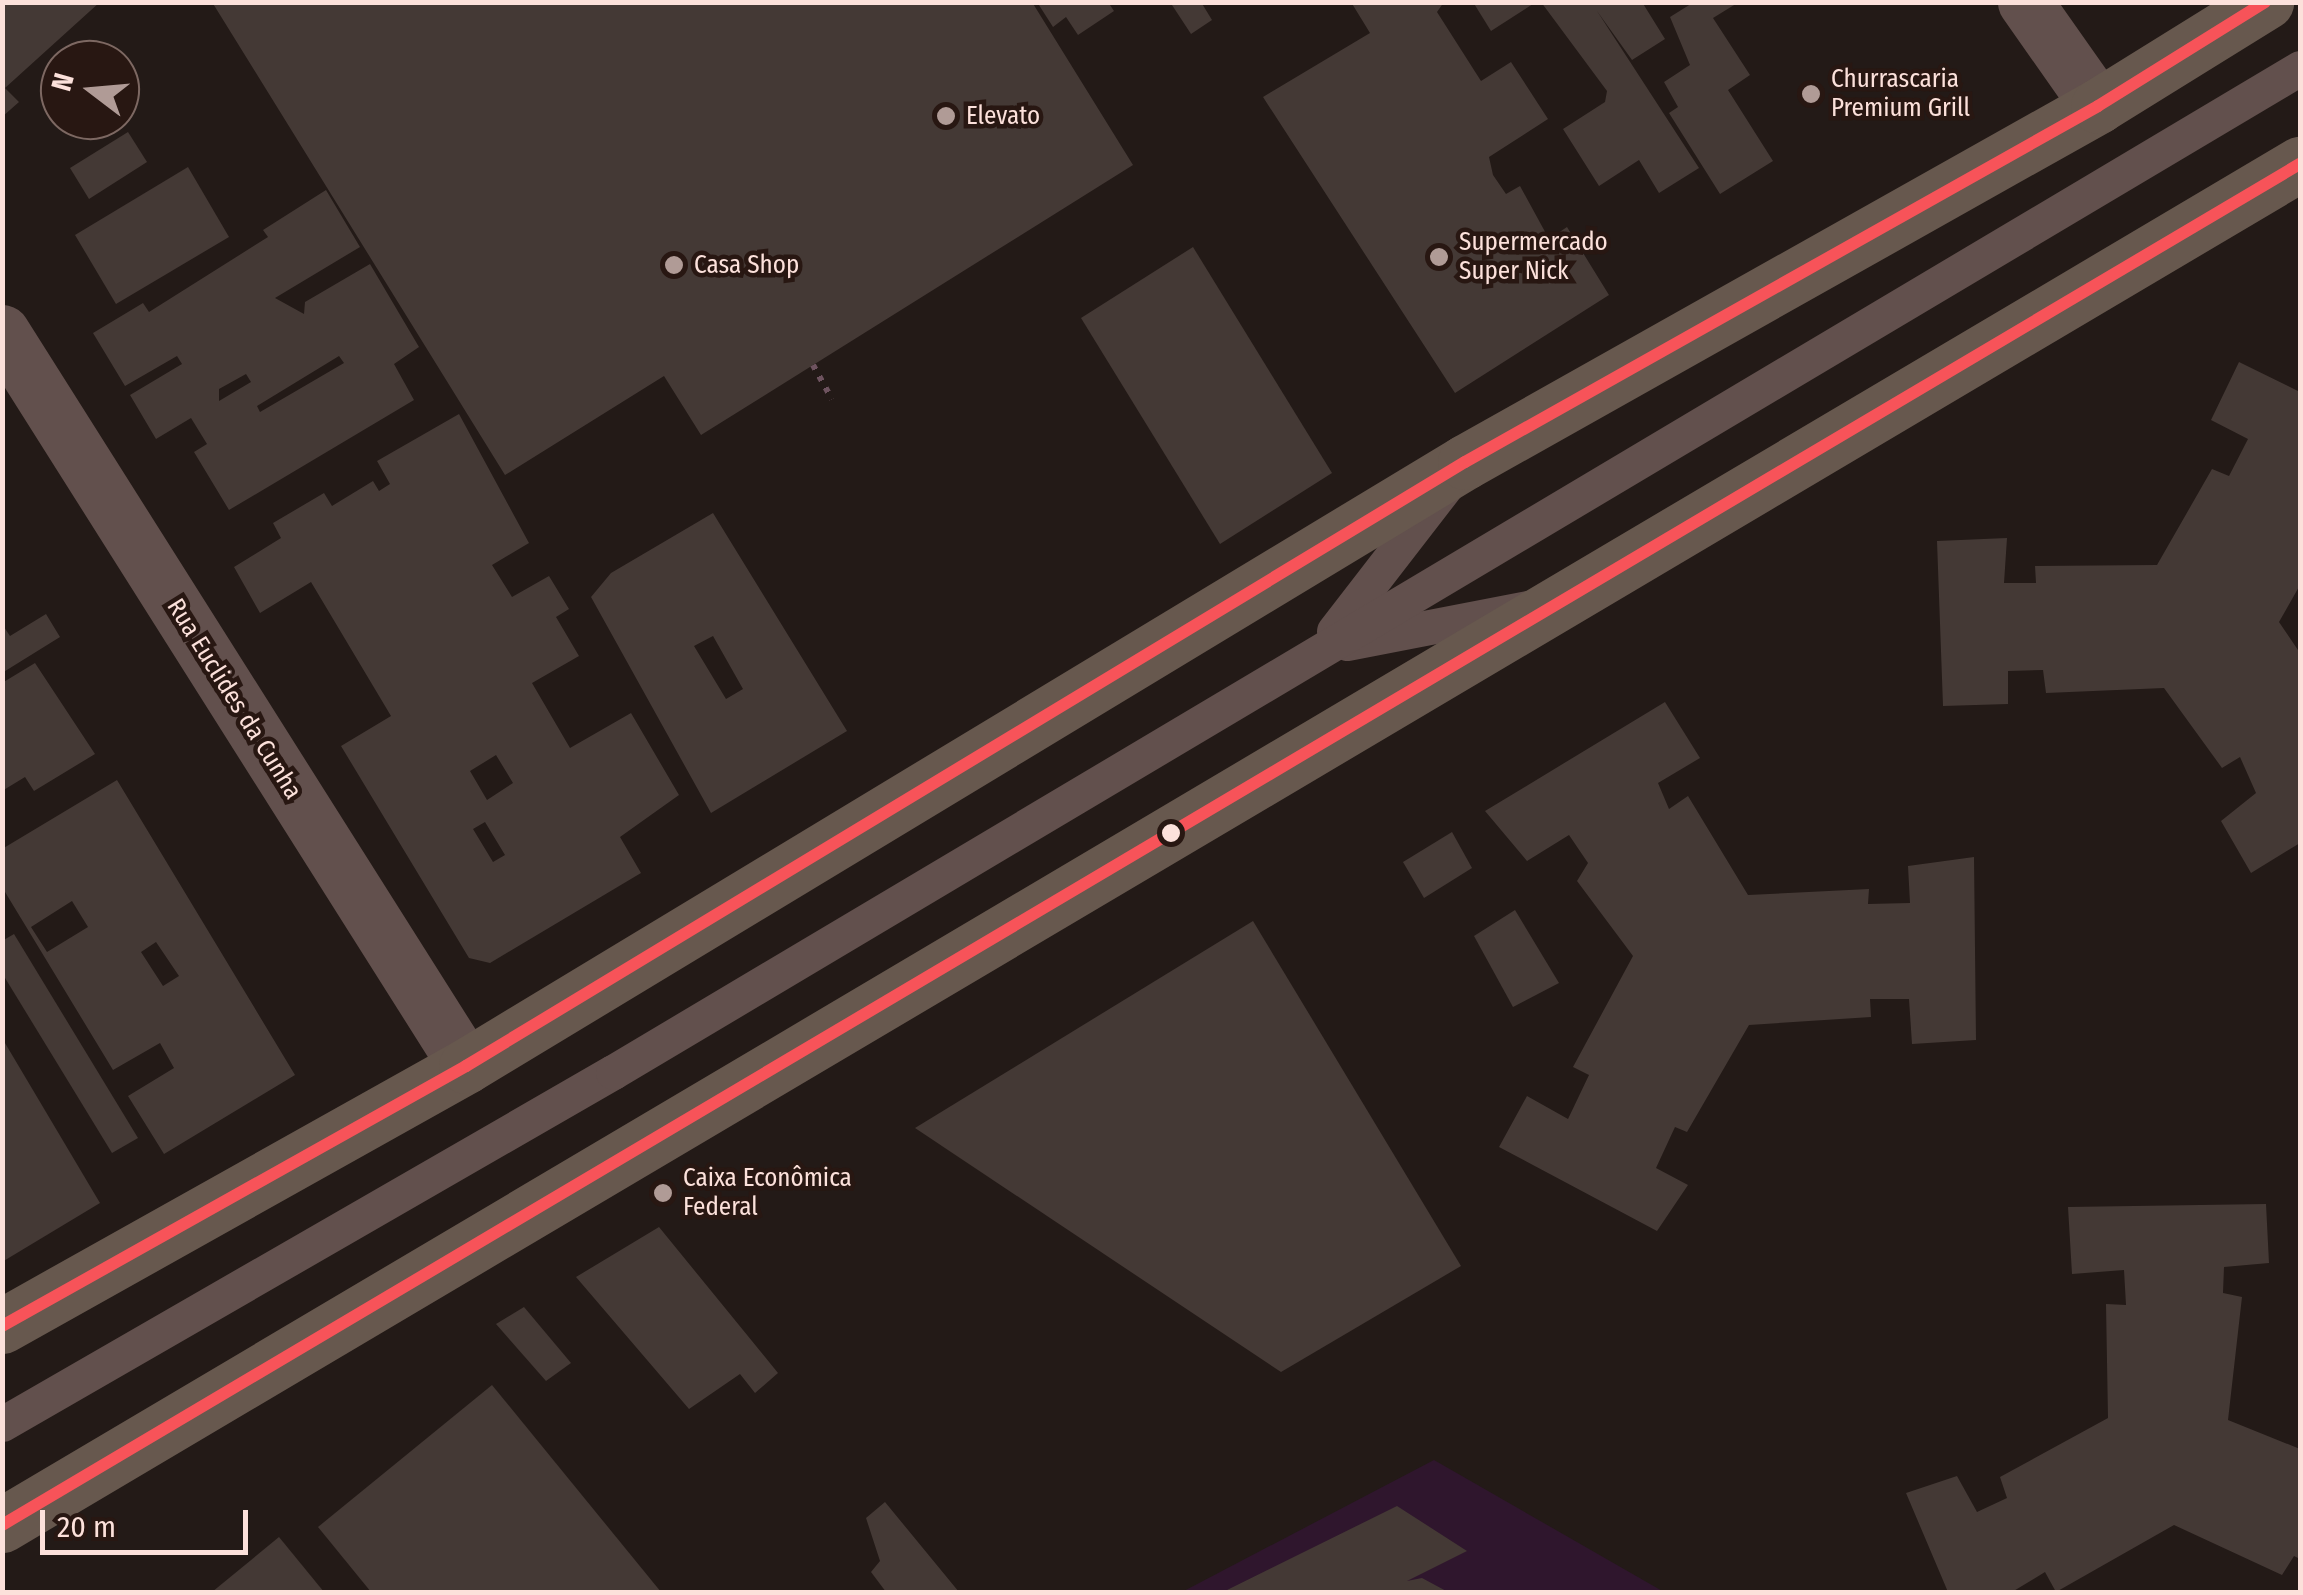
<!DOCTYPE html>
<html>
<head>
<meta charset="utf-8">
<style>
  body { margin:0 }
  #map { position:relative; width:2303px; height:1595px; overflow:hidden; background:#231a17; font-family:"Fira Sans Condensed",sans-serif }
  div>[style] { position:absolute }
  [style*='--x'] { left:calc(var(--x)*1px); top:calc(var(--y)*1px); width:calc(var(--w)*1px); rotate:calc(var(--a)*1deg) }
  .green>* { inset:0; background:#2f162d }
  .building>* { inset:0; background:#443935 }
  .path>* { height:6px; margin-top:-3px; transform-origin:0; background:repeating-linear-gradient(90deg,#6e535f 0 5px,transparent 0 13px) }
  .service>* { height:35px; margin:-17.5px; padding:0 17.5px; transform-origin:17.5px; border-radius:17.5px; background:#62504d }
  .minor>* { height:55px; margin:-27.5px; padding:0 27.5px; transform-origin:27.5px; border-radius:27.5px; background:#62504d }
  .tertiary>* { height:55px; margin:-27.5px; padding:0 27.5px; transform-origin:27.5px; border-radius:27.5px; background:#62504d }
  .primary>* { height:55px; margin:-27.5px; padding:0 27.5px; transform-origin:27.5px; border-radius:27.5px; background:#67584e }
  .bus-1>* { height:12px; margin:-6px; padding:0 6px; transform-origin:6px; border-radius:6px; background:#f75359 }
  .dots>* { width:28px; height:28px; translate:-50% -50%; box-sizing:border-box; border:5px solid #281712; border-radius:50% }
  span { translate:-50% -50%; white-space:nowrap; text-align:center; line-height:1.15; -webkit-text-stroke:9px #281712; paint-order:stroke }
  .poi-label { font-size:25px; color:#fce1db }
  .left { translate:0 -50%; text-align:left }
  .street-label { font-size:25px; color:#fce1db }
  .frame { position:absolute; inset:0; border:5px solid #fce1db; pointer-events:none }
  .north { position:absolute; left:40px; top:40px; width:100px; height:100px; box-sizing:border-box; background:#281712; border:2px solid #7d6862; border-radius:50%; rotate:286deg; font-size:28px; font-weight:700; line-height:40px; text-align:center; color:#fce1db }
  .north::after { content:''; display:block; margin:auto; width:35px; height:45px; background:#b09b96; clip-path:polygon(50% 0,100% 100%,50% 72%,0 100%) }
  .scale { position:absolute; left:40px; top:1510px; width:208px; height:45px; box-sizing:border-box; border:5px solid #fce1db; border-top:0; padding-left:12px; font-size:30px; line-height:35px; white-space:nowrap; color:#fce1db; -webkit-text-stroke:8px #281712; paint-order:stroke }
</style>
</head>
<body>
<div id="map">
  <div class="green">
    <i style="clip-path:polygon(1434px 1460px,1664px 1592px,1182px 1592px)"></i>
  </div>
  <div class="building">
    <i style="clip-path:polygon(2px 2px,100px 2px,5px 88px,19px 102px,2px 117px)"></i>
    <i style="clip-path:polygon(212px 2px,1032px 2px,1133px 165px,701px 435px,664px 376px,505px 475px)"></i>
    <i style="clip-path:polygon(1037px 2px,1108px 2px,1114px 11px,1078px 35px,1066px 17px,1053px 27px)"></i>
    <i style="clip-path:polygon(1170px 2px,1201px 2px,1212px 20px,1191px 34px)"></i>
    <i style="clip-path:polygon(1351px 2px,1444px 2px,1437px 12px,1481px 81px,1511px 62px,1548px 119px,1489px 157px,1493px 175px,1506px 194px,1520px 186px,1549px 239px,1567px 227px,1609px 295px,1455px 393px,1263px 97px,1370px 33px)"></i>
    <i style="clip-path:polygon(1473px 2px,1536px 2px,1491px 31px)"></i>
    <i style="clip-path:polygon(1541px 2px,1642px 2px,1665px 39px,1632px 60px,1597px 11px,1699px 168px,1659px 193px,1639px 160px,1599px 186px,1563px 129px,1605px 102px,1607px 91px)"></i>
    <i style="clip-path:polygon(1694px 2px,1739px 2px,1713px 18px,1750px 75px,1728px 90px,1773px 161px,1720px 194px,1669px 113px,1678px 107px,1664px 82px,1690px 65px,1670px 17px)"></i>
    <i style="clip-path:polygon(128px 132px,147px 162px,89px 199px,70px 168px)"></i>
    <i style="clip-path:polygon(188px 167px,229px 237px,116px 304px,75px 235px)"></i>
    <i style="clip-path:polygon(evenodd,326px 190px,360px 247px,275px 298px,304px 314px,305px 302px,370px 264px,419px 347px,394px 364px,414px 400px,229px 510px,194px 452px,207px 444px,191px 418px,156px 439px,130px 395px,182px 364px,177px 356px,125px 386px,93px 333px,143px 303px,149px 312px,268px 237px,263px 230px,326px 190px,339px 356px,344px 363px,260px 412px,257px 406px,339px 356px,326px 190px,246px 374px,251px 382px,219px 401px,219px 389px,246px 374px)"></i>
    <i style="clip-path:polygon(1193px 247px,1332px 473px,1220px 544px,1081px 318px)"></i>
    <i style="clip-path:polygon(2239px 362px,2300px 392px,2300px 585px,2279px 622px,2300px 653px,2300px 843px,2251px 873px,2221px 821px,2256px 793px,2240px 757px,2222px 768px,2164px 688px,2046px 693px,2043px 670px,2008px 671px,2008px 704px,1943px 706px,1937px 541px,2007px 538px,2004px 583px,2036px 583px,2035px 566px,2157px 565px,2212px 469px,2229px 476px,2248px 439px,2211px 420px)"></i>
    <i style="clip-path:polygon(evenodd,459px 414px,529px 543px,492px 565px,512px 597px,549px 576px,569px 609px,556px 617px,579px 656px,532px 683px,570px 748px,631px 713px,679px 795px,620px 837px,641px 873px,490px 963px,469px 958px,341px 746px,391px 716px,311px 582px,260px 613px,234px 567px,281px 538px,273px 523px,324px 493px,332px 506px,373px 481px,379px 491px,390px 484px,377px 461px,459px 414px,496px 755px,513px 783px,487px 800px,470px 771px,496px 755px,459px 414px,485px 822px,505px 855px,493px 862px,473px 829px,485px 822px)"></i>
    <i style="clip-path:polygon(evenodd,713px 513px,847px 731px,711px 813px,591px 597px,611px 573px,713px 513px,713px 636px,743px 689px,726px 699px,694px 646px,713px 636px)"></i>
    <i style="clip-path:polygon(46px 614px,60px 637px,2px 673px,2px 624px,10px 636px)"></i>
    <i style="clip-path:polygon(35px 663px,95px 754px,34px 791px,25px 777px,2px 791px,2px 683px)"></i>
    <i style="clip-path:polygon(1665px 702px,1700px 758px,1658px 783px,1669px 809px,1688px 796px,1748px 895px,1869px 889px,1868px 904px,1910px 903px,1908px 866px,1974px 857px,1976px 1040px,1912px 1044px,1909px 999px,1870px 999px,1871px 1017px,1749px 1025px,1687px 1132px,1675px 1127px,1656px 1168px,1688px 1185px,1657px 1231px,1499px 1147px,1527px 1096px,1568px 1119px,1589px 1075px,1573px 1067px,1633px 956px,1577px 881px,1588px 863px,1569px 835px,1527px 861px,1485px 811px)"></i>
    <i style="clip-path:polygon(evenodd,117px 780px,295px 1075px,164px 1154px,128px 1096px,174px 1068px,160px 1043px,113px 1070px,2px 887px,2px 849px,117px 780px,72px 901px,88px 927px,47px 952px,31px 927px,72px 901px,117px 780px,156px 942px,179px 976px,163px 986px,141px 952px,156px 942px)"></i>
    <i style="clip-path:polygon(1452px 832px,1472px 868px,1424px 898px,1403px 862px)"></i>
    <i style="clip-path:polygon(1515px 910px,1559px 983px,1513px 1007px,1474px 936px)"></i>
    <i style="clip-path:polygon(1253px 921px,1461px 1266px,1281px 1372px,915px 1128px)"></i>
    <i style="clip-path:polygon(14px 934px,138px 1138px,112px 1153px,2px 973px,2px 941px)"></i>
    <i style="clip-path:polygon(2px 1038px,100px 1203px,2px 1262px)"></i>
    <i style="clip-path:polygon(2266px 1204px,2269px 1263px,2224px 1267px,2223px 1293px,2242px 1297px,2228px 1420px,2300px 1449px,2300px 1559px,2294px 1556px,2282px 1575px,2174px 1525px,2056px 1592px,2045px 1572px,2012px 1592px,1948px 1592px,1906px 1493px,1957px 1476px,1977px 1512px,2007px 1498px,2000px 1477px,2108px 1418px,2106px 1304px,2126px 1305px,2124px 1270px,2072px 1274px,2068px 1207px)"></i>
    <i style="clip-path:polygon(659px 1227px,778px 1373px,755px 1393px,740px 1374px,689px 1409px,576px 1277px)"></i>
    <i style="clip-path:polygon(524px 1307px,571px 1363px,546px 1381px,496px 1324px)"></i>
    <i style="clip-path:polygon(492px 1385px,661px 1592px,371px 1592px,318px 1527px)"></i>
    <i style="clip-path:polygon(885px 1502px,959px 1592px,886px 1592px,871px 1572px,880px 1561px,866px 1518px)"></i>
    <i style="clip-path:polygon(1397px 1506px,1467px 1551px,1407px 1581px,1422px 1578px,1448px 1592px,1223px 1592px)"></i>
    <i style="clip-path:polygon(279px 1537px,324px 1592px,212px 1592px)"></i>
  </div>
  <div class="path">
    <i style="--x:813;--y:365;--w:39;--a:61"></i>
  </div>
  <div class="service">
    <i style="--x:1334;--y:631;--w:183;--a:-52.3"></i>
    <i style="--x:1347;--y:643;--w:183;--a:-11"></i>
    <i style="--x:2;--y:1424;--w:705;--a:-29.95"></i>
    <i style="--x:613;--y:1072;--w:1963;--a:-30.76"></i>
  </div>
  <div class="minor">
    <i style="--x:2025;--y:2;--w:127;--a:54.9"></i>
  </div>
  <div class="tertiary">
    <i style="--x:2;--y:332;--w:868;--a:57.7"></i>
  </div>
  <div class="primary">
    <i style="--x:2;--y:1326;--w:532;--a:-29.26"></i>
    <i style="--x:466;--y:1066;--w:1167;--a:-31.16"></i>
    <i style="--x:1465;--y:462;--w:726;--a:-29.35"></i>
    <i style="--x:2098;--y:106;--w:198;--a:-31.8"></i>
    <i style="--x:2;--y:1525;--w:2671;--a:-30.64"></i>
  </div>
  <div class="bus-1">
    <i style="--x:2;--y:1326;--w:532;--a:-29.26"></i>
    <i style="--x:466;--y:1066;--w:1167;--a:-31.16"></i>
    <i style="--x:1465;--y:462;--w:726;--a:-29.35"></i>
    <i style="--x:2098;--y:106;--w:197;--a:-31.9"></i>
    <i style="--x:2;--y:1525;--w:2671;--a:-30.64"></i>
  </div>
  <div class="dots">
    <i style="left:1811px;top:94px;background:#b09b96"></i>
    <i style="left:946px;top:116px;background:#b09b96"></i>
    <i style="left:1439px;top:257px;background:#b09b96"></i>
    <i style="left:674px;top:265px;background:#b09b96"></i>
    <i style="left:1171px;top:833px;background:#fce1db"></i>
    <i style="left:663px;top:1193px;background:#b09b96"></i>
  </div>
  <div class="poi-label">
    <span class="left" style="left:1831px;top:94px">Churrascaria<br>Premium Grill</span>
    <span class="left" style="left:966px;top:116px">Elevato</span>
    <span class="left" style="left:1459px;top:257px">Supermercado<br>Super Nick</span>
    <span class="left" style="left:694px;top:265px">Casa Shop</span>
    <span class="left" style="left:683px;top:1193px">Caixa Econômica<br>Federal</span>
  </div>
  <div class="street-label">
    <span style="left:234px;top:699px;rotate:58deg">Rua Euclides da Cunha</span>
  </div>
  <div class="frame"></div>
  <div class="north">N</div>
  <div class="scale">20 m</div>
</div>
</body>
</html>
